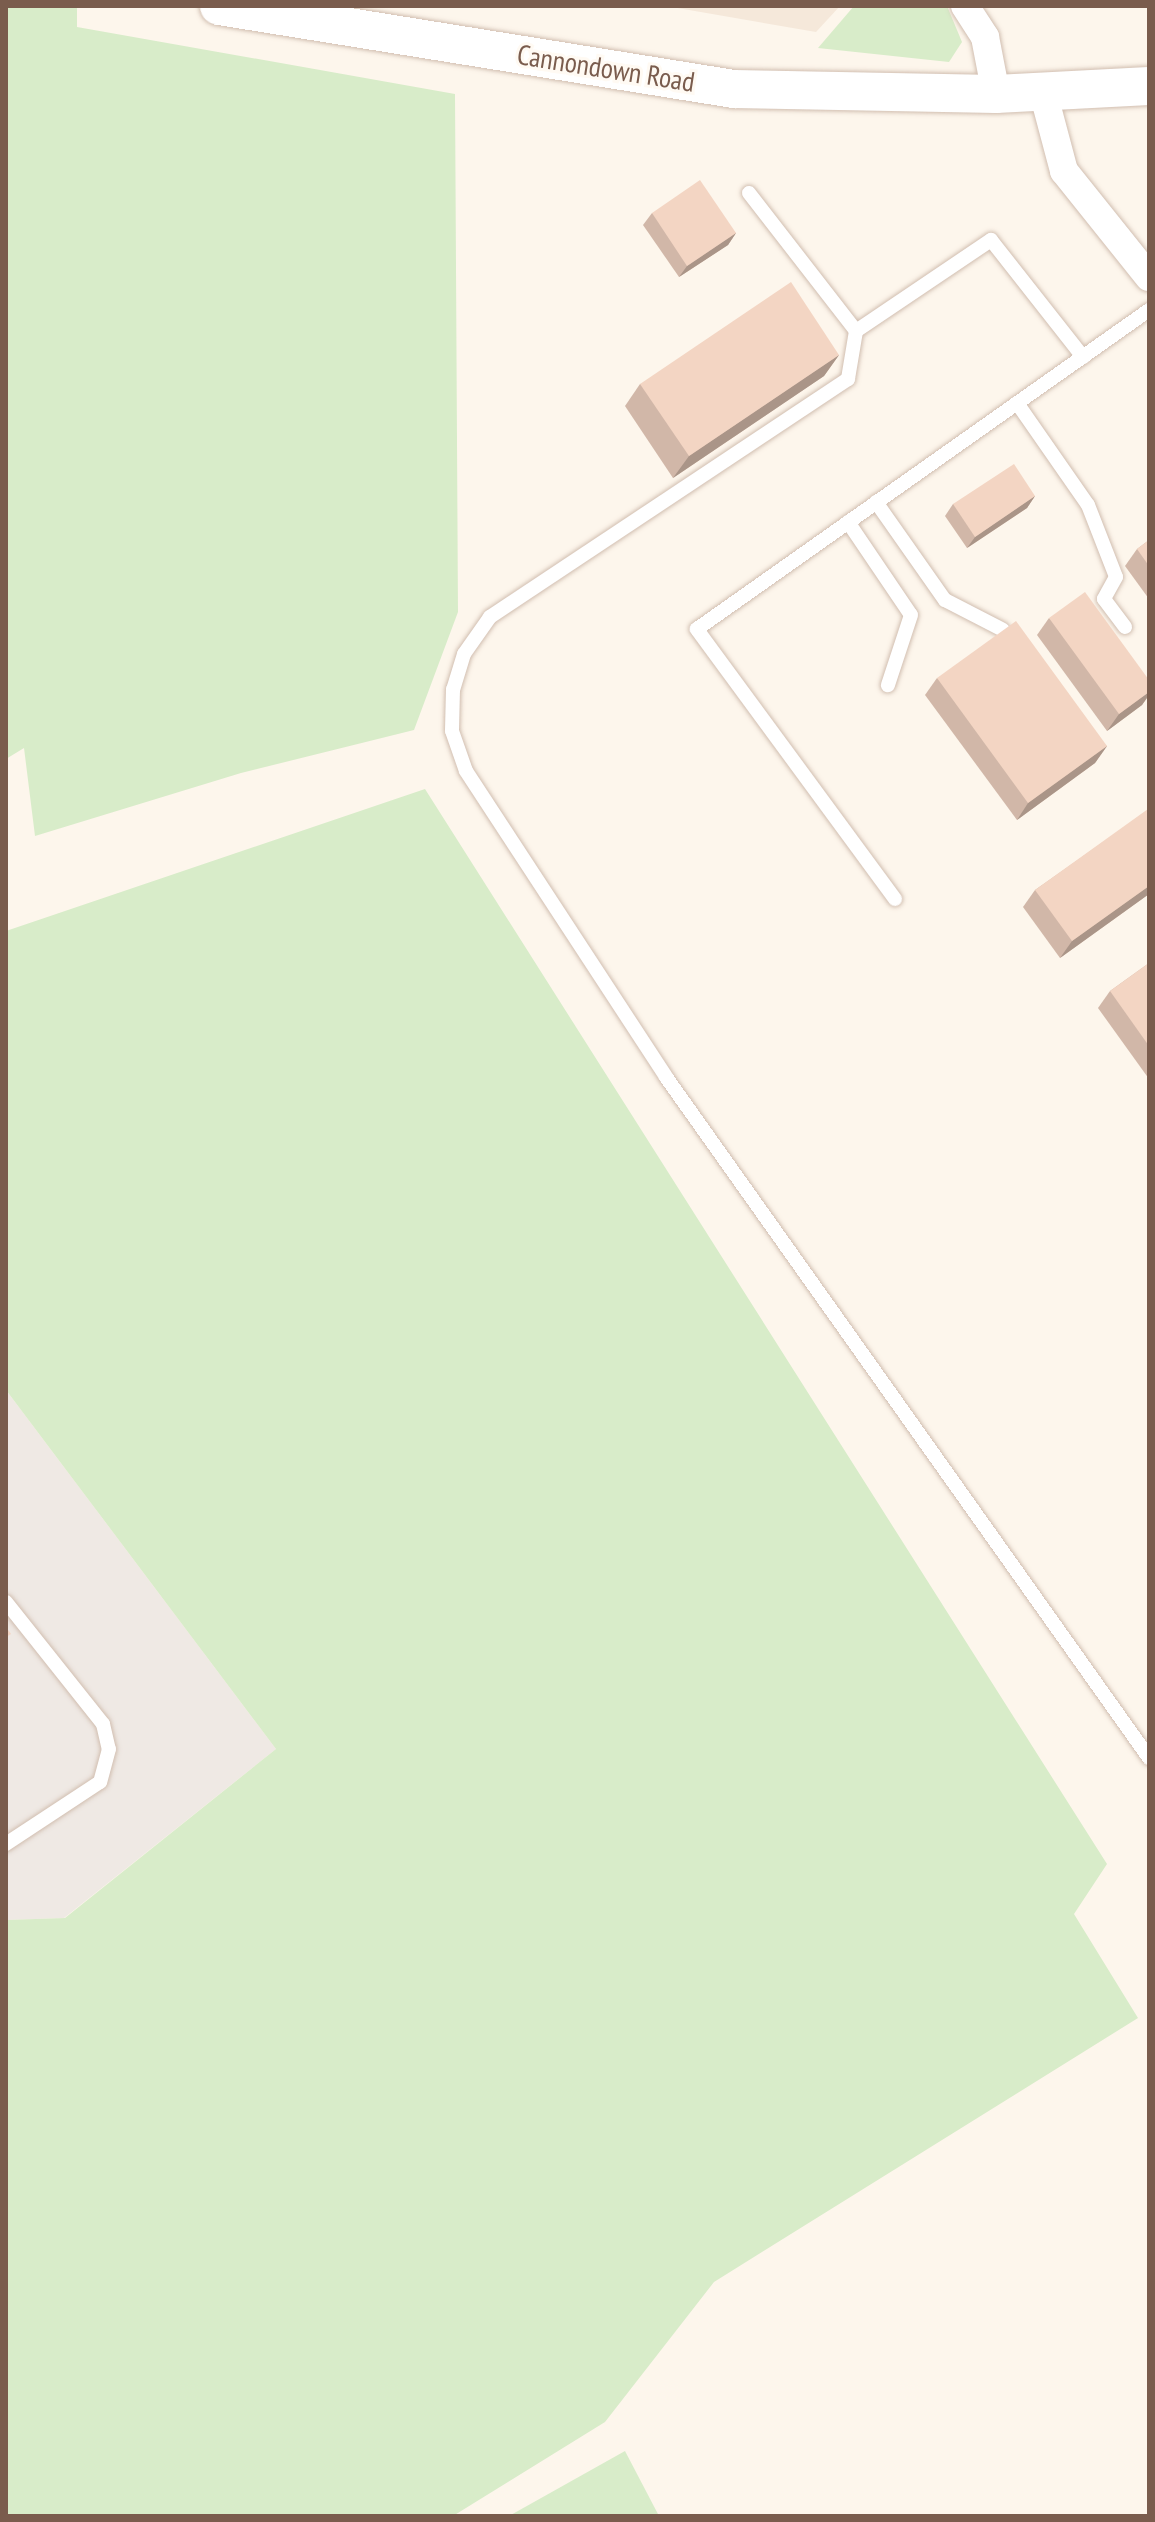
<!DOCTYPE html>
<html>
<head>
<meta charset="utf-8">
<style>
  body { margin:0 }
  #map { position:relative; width:1155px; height:2522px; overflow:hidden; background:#fdf6ec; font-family:"PT Sans Narrow",sans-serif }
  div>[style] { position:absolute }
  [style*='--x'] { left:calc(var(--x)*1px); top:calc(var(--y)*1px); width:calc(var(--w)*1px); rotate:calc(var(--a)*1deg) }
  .residential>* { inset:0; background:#f5e8da }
  .industrial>* { inset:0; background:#efe9e4 }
  .green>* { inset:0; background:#d8ecc9 }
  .roads { filter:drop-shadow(0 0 2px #d1beb0) drop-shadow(0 0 2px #d1beb0) }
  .service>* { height:14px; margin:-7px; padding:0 7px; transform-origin:7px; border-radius:7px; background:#fff }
  .minor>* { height:28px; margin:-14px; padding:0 14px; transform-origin:14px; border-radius:14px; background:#fff }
  .secondary>* { height:38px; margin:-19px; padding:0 19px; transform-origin:19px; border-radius:19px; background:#fff }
  .wall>* { inset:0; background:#d1b7a8 }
  .shaded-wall>* { inset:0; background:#aa9588 }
  .building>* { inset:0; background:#f3d5c3 }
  span { translate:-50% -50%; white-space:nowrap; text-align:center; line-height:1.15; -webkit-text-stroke:6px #fffaf3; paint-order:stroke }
  .street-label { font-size:28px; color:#7a5c4d }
  .frame { position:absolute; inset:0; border:8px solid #7a5c4d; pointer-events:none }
</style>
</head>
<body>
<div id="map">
  <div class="residential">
    <i style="clip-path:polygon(666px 6px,840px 6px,816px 32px)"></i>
  </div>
  <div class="industrial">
    <i style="clip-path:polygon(6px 1390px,276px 1749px,64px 1918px,6px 1920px)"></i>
  </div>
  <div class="green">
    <i style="clip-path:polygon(6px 6px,77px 7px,77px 27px,455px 94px,458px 612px,414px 730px,241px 773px,35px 836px,24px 748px,6px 759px)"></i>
    <i style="clip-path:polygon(854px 6px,947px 6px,962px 42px,949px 62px,818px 48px)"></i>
    <i style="clip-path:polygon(425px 789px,1107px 1864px,1074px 1914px,1138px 2018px,714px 2282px,605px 2422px,453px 2516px,6px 2516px,6px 1920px,65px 1918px,276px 1749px,6px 1390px,6px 931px)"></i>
    <i style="clip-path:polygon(625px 2451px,659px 2516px,509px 2516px)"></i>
  </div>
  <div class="roads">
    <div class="service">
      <i style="--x:749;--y:193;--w:175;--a:52.2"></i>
      <i style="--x:856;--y:331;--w:163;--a:-34"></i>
      <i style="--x:991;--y:240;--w:149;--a:51.8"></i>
      <i style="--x:856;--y:331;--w:49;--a:99.5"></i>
      <i style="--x:848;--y:379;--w:430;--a:146.4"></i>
      <i style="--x:490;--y:617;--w:45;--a:125.1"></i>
      <i style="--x:464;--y:654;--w:37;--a:107"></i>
      <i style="--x:453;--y:689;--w:42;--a:91.4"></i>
      <i style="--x:452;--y:731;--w:42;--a:70.7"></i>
      <i style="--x:466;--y:771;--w:366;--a:56.8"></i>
      <i style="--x:666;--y:1077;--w:835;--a:54.65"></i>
      <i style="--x:1017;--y:403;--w:124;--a:55.2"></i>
      <i style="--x:1088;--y:505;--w:77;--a:68.7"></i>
      <i style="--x:1116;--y:577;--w:25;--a:119"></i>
      <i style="--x:1104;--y:599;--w:35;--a:53"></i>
      <i style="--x:876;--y:502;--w:120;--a:54.9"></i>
      <i style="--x:945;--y:600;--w:65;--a:27.3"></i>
      <i style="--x:848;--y:522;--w:112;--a:55.9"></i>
      <i style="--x:911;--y:615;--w:74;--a:108.2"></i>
      <i style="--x:895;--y:899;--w:335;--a:-126.3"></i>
      <i style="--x:697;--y:629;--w:553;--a:-35.21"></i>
      <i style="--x:6;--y:1602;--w:156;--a:51.5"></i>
      <i style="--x:103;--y:1724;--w:26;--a:77"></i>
      <i style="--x:109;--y:1749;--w:34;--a:105"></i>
      <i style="--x:100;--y:1782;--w:113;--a:146.6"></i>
    </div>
    <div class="minor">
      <i style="--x:965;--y:6;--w:37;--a:57"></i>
      <i style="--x:985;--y:37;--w:58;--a:79.1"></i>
      <i style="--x:1043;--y:92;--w:82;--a:75.1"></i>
      <i style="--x:1064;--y:171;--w:136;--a:51.3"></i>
    </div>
    <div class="secondary">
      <i style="--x:219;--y:6;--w:522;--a:9.16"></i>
      <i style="--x:734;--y:89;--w:262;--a:1.1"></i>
      <i style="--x:996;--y:94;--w:153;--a:-3"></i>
    </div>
  </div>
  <div class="wall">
    <i style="clip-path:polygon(652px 213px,736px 233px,728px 245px,679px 277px,643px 225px)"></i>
    <i style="clip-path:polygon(839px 355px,824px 376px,673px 478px,625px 406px,640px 384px)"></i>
    <i style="clip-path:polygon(1035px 496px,1027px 508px,967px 548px,945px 516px,953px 504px)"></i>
    <i style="clip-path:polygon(1149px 540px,1149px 599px,1125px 566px,1137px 549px)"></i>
    <i style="clip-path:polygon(1049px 618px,1149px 680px,1149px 695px,1142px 705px,1107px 731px,1037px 635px)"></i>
    <i style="clip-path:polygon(937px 678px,1107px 746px,1095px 763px,1017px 820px,925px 695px)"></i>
    <i style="clip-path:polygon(1149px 810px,1149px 894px,1060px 958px,1023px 907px,1035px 890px)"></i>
    <i style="clip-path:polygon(1149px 963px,1149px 1079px,1098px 1008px,1110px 991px)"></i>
  </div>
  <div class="shaded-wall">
    <i style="clip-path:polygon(736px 233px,728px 245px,679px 277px,687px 266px)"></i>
    <i style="clip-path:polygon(839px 355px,824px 376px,673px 478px,689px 456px)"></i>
    <i style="clip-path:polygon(1035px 496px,1027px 508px,967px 548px,975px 537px)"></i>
    <i style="clip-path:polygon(1149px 692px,1149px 695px,1142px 705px,1107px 731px,1119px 714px)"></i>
    <i style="clip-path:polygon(1107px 746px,1095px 763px,1017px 820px,1028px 803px)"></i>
    <i style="clip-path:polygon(1149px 886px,1149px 894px,1060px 958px,1072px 941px)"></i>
  </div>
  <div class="building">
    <i style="clip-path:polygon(700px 180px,736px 233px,687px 266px,652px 213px)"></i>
    <i style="clip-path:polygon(791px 282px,839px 355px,689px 456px,640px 384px)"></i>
    <i style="clip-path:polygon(1014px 464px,1035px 496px,975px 537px,953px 504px)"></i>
    <i style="clip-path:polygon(1149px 540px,1149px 566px,1137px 549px)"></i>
    <i style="clip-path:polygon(1085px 592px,1149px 680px,1149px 692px,1119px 714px,1049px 618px)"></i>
    <i style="clip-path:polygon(1016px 621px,1107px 746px,1028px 803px,937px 678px)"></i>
    <i style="clip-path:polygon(1148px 809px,1149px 886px,1072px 941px,1035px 890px)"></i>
    <i style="clip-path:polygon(1149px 963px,1149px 1046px,1110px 991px)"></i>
    <i style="clip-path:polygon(6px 1627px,11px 1634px,6px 1637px)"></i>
  </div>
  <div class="street-label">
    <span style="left:606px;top:68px;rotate:9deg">Cannondown Road</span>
  </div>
  <div class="frame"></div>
</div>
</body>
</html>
